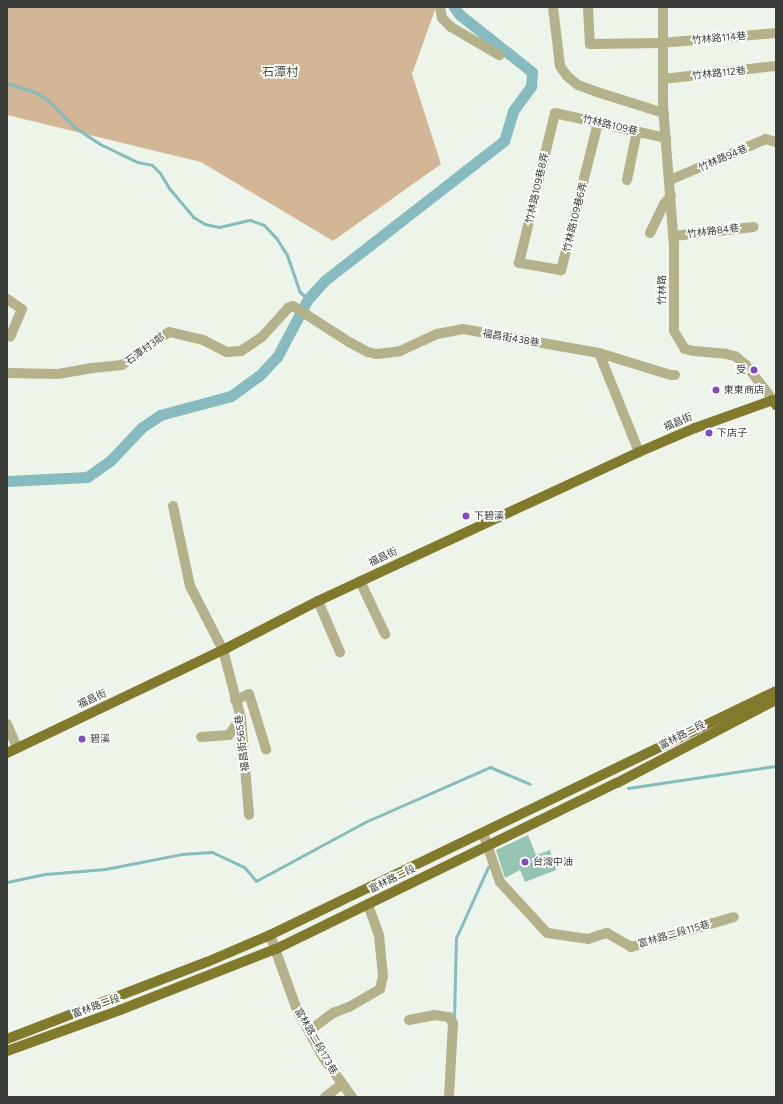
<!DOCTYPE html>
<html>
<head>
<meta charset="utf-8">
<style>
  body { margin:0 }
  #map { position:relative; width:783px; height:1104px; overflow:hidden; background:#edf4ea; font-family:Figtree,"Noto Sans TC",sans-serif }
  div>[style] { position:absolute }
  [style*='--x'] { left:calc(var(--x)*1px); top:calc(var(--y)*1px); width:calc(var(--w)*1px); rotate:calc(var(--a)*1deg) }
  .forest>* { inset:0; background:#d3b695 }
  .stream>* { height:3px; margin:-1.5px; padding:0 1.5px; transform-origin:1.5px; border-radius:1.5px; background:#86bbbf }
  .canal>* { height:11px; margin:-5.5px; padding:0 5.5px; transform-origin:5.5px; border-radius:5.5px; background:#86bbbf }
  .building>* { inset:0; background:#95c4b3 }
  .minor>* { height:10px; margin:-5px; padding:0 5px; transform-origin:5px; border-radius:5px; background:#b4b18b }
  .major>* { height:10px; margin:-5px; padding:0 5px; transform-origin:5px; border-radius:5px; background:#817a2d }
  .dots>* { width:11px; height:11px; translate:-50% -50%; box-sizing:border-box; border:2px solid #fefffd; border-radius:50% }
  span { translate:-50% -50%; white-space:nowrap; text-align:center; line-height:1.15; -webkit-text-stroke:3.5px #fefffd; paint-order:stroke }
  .street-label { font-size:10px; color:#3a3d39 }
  .poi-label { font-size:10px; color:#3a3d39 }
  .right { translate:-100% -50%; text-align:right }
  .left { translate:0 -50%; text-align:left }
  .quarter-label { font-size:12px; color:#4d534b }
  .frame { position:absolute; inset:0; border:8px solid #3a3d39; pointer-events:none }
</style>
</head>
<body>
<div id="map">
  <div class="forest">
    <i style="clip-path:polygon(7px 7px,436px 7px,412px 74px,441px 164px,333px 241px,201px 162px,7px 115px)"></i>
  </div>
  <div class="stream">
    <i style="--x:7;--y:83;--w:29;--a:18"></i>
    <i style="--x:35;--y:92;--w:15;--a:32"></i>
    <i style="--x:48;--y:100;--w:37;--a:46"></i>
    <i style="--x:74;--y:127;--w:31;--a:33"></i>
    <i style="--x:100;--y:144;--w:41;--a:25.9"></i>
    <i style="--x:137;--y:162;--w:15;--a:11"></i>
    <i style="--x:152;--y:165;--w:11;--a:45"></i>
    <i style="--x:160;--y:173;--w:17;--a:59"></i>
    <i style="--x:169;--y:188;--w:38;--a:50"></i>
    <i style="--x:193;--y:217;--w:14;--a:30"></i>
    <i style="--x:205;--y:224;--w:14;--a:12"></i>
    <i style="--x:219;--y:227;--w:32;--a:-13"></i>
    <i style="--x:250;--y:220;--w:15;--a:20"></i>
    <i style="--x:264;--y:225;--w:19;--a:47"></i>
    <i style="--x:277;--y:239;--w:19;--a:58"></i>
    <i style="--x:287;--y:255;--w:39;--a:71"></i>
    <i style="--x:300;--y:292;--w:11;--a:41"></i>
    <i style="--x:628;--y:788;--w:150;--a:-8.5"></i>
    <i style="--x:7;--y:882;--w:40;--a:-12"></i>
    <i style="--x:46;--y:874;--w:59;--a:-4.8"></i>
    <i style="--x:105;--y:869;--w:78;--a:-11"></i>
    <i style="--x:182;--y:854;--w:30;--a:-4"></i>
    <i style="--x:212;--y:852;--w:35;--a:25"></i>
    <i style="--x:244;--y:867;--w:18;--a:49"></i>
    <i style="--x:256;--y:881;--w:124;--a:-28.4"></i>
    <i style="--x:365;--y:822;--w:137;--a:-23.7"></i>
    <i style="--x:490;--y:767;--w:43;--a:23"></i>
    <i style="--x:454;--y:1019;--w:81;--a:-88.6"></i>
    <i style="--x:456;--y:938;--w:78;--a:-65.7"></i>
  </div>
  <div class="canal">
    <i style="--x:7;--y:481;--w:80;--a:-2.9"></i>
    <i style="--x:87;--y:477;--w:29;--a:-35"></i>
    <i style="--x:111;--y:460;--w:44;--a:-46.8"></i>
    <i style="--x:141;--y:428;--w:23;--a:-34"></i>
    <i style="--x:160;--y:415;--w:73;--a:-15"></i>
    <i style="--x:231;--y:396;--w:34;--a:-36"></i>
    <i style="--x:259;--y:376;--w:26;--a:-47"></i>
    <i style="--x:277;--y:357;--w:66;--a:-61.9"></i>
    <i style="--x:308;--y:299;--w:24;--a:-48"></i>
    <i style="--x:324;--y:281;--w:228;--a:-37.9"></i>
    <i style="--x:504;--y:141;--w:31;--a:-73"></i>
    <i style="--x:513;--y:111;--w:31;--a:-54"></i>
    <i style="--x:531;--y:86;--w:14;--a:-86"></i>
    <i style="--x:532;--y:72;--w:92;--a:-141.6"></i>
    <i style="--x:460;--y:15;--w:10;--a:-127"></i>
  </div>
  <div class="building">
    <i style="clip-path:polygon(528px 835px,536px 855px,550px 850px,556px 870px,525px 882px,520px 870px,505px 878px,496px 850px)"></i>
  </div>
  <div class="minor">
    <i style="--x:440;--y:7;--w:11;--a:80"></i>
    <i style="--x:442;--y:18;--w:13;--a:45"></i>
    <i style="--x:451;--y:27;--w:56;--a:30.3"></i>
    <i style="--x:553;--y:7;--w:59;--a:83.2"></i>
    <i style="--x:560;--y:66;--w:12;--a:55"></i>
    <i style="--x:567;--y:76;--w:14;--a:39"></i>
    <i style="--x:578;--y:85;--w:20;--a:20"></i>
    <i style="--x:597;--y:92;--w:70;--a:17.4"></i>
    <i style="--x:588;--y:7;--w:37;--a:87"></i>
    <i style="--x:590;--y:44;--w:71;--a:-0.8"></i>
    <i style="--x:661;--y:43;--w:115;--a:-5"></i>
    <i style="--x:663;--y:7;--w:99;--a:90"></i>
    <i style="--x:663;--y:106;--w:139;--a:85.5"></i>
    <i style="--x:674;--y:245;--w:86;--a:90"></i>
    <i style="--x:674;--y:331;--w:21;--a:59"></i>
    <i style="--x:685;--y:349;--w:9;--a:13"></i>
    <i style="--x:694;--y:351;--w:32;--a:5"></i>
    <i style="--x:726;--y:354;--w:9;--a:13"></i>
    <i style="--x:735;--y:356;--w:14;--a:39"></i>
    <i style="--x:746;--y:365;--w:44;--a:52.4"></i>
    <i style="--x:773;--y:400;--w:3;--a:-18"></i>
    <i style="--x:663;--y:79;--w:114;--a:-6.6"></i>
    <i style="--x:598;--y:123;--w:152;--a:104.1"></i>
    <i style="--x:561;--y:270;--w:43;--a:-170.5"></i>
    <i style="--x:519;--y:263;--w:154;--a:-76.5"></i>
    <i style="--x:555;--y:113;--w:114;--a:12.7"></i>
    <i style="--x:627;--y:180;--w:50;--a:-78.5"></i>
    <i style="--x:670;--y:180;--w:104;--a:-23.1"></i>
    <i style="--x:766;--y:139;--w:10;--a:17"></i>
    <i style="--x:650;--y:233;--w:32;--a:-64"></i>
    <i style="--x:664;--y:204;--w:11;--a:-52"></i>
    <i style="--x:674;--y:236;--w:80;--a:-6.5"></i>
    <i style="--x:7;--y:299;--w:18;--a:34"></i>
    <i style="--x:22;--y:309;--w:30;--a:113"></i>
    <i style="--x:599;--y:353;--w:75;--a:17"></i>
    <i style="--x:671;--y:375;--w:4;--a:0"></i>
    <i style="--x:7;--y:373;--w:51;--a:1.1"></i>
    <i style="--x:58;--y:374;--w:36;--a:-10"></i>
    <i style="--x:93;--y:368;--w:29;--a:-6"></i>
    <i style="--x:122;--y:365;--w:57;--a:-35.1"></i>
    <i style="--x:169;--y:332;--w:35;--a:13"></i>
    <i style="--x:203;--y:340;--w:27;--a:27"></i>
    <i style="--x:227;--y:352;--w:14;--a:-4"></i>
    <i style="--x:241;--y:351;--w:25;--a:-34"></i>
    <i style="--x:262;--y:337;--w:39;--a:-48"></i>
    <i style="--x:288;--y:308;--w:5;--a:-22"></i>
    <i style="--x:293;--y:306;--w:67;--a:32.7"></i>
    <i style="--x:349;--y:342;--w:21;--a:28"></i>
    <i style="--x:368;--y:352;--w:9;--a:13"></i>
    <i style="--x:377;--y:354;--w:23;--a:-7"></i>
    <i style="--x:400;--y:351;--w:41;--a:-24.7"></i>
    <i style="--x:437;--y:334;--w:26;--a:-11"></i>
    <i style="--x:463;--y:329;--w:138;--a:10"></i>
    <i style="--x:599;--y:353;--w:107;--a:68"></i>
    <i style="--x:173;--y:506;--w:82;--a:78"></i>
    <i style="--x:190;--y:586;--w:72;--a:62.7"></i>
    <i style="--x:223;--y:650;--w:70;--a:75.2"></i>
    <i style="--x:241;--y:718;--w:97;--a:85.3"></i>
    <i style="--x:360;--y:581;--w:59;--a:64.7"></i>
    <i style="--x:318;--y:601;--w:56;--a:66.7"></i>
    <i style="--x:235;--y:700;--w:15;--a:-23"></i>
    <i style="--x:249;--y:694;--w:58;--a:72.8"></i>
    <i style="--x:7;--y:724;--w:26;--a:67"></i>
    <i style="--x:201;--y:737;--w:28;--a:-4"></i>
    <i style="--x:229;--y:735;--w:21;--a:-55"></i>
    <i style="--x:483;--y:833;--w:52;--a:70.9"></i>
    <i style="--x:500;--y:882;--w:69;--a:47.3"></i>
    <i style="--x:547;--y:933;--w:41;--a:8.3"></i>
    <i style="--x:588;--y:939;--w:20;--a:-18"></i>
    <i style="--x:607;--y:933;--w:28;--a:30"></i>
    <i style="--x:631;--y:947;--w:107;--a:-16.2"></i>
    <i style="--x:270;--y:935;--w:80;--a:70.2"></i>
    <i style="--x:297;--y:1010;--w:54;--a:61"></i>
    <i style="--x:323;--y:1057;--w:49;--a:54.1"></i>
    <i style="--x:409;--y:1020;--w:25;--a:-11"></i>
    <i style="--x:434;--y:1015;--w:15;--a:8"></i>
    <i style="--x:449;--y:1017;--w:7;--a:56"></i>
    <i style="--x:453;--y:1023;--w:74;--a:93.1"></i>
    <i style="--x:309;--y:1031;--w:30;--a:-37"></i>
    <i style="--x:333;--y:1013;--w:17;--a:-21"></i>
    <i style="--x:349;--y:1007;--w:36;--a:-30"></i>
    <i style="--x:380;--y:989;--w:13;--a:-77"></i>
    <i style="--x:383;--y:976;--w:41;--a:-95.6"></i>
    <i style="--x:379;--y:935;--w:33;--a:-110"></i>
    <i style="--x:325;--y:1097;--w:21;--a:-37"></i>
  </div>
  <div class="major">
    <i style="--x:7;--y:753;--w:239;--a:-25.5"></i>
    <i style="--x:223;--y:650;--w:107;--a:-27.3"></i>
    <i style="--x:318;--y:601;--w:354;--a:-24.9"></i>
    <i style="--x:639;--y:452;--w:61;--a:-23.2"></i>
    <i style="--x:695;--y:428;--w:83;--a:-19.7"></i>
    <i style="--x:773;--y:400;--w:6;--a:59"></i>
    <i style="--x:7;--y:1039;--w:214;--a:-21.1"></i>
    <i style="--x:207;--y:962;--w:69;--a:-23.2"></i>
    <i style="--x:270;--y:935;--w:562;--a:-25.74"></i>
    <i style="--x:7;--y:1051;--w:120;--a:-19.9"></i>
    <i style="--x:120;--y:1010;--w:168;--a:-21.4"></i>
    <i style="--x:276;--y:949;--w:379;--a:-26"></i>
    <i style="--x:617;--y:783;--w:179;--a:-27.6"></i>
  </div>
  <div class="dots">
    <i style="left:754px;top:370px;background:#814cc3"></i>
    <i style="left:716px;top:390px;background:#814cc3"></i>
    <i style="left:709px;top:433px;background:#814cc3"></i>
    <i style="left:466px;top:516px;background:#814cc3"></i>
    <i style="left:82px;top:739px;background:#814cc3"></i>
    <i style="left:525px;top:862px;background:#814cc3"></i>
  </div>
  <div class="street-label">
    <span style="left:719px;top:38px;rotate:-5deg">竹林路114巷</span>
    <span style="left:719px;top:73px;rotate:-6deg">竹林路112巷</span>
    <span style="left:610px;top:125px;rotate:13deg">竹林路109巷</span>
    <span style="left:723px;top:158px;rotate:-23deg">竹林路94巷</span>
    <span style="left:537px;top:188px;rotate:-77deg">竹林路109巷8弄</span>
    <span style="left:575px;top:217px;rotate:-76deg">竹林路109巷6弄</span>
    <span style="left:713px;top:231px;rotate:-7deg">竹林路84巷</span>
    <span style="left:662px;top:290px;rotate:-89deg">竹林路</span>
    <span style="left:511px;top:338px;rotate:10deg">福昌街438巷</span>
    <span style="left:145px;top:349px;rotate:-36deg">石潭村3鄰</span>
    <span style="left:678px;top:422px;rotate:-23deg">福昌街</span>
    <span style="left:383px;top:557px;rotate:-25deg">福昌街</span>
    <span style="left:92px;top:699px;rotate:-25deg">福昌街</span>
    <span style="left:682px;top:735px;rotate:-27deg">富林路二段</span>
    <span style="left:242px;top:743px;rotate:-97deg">福昌街565巷</span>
    <span style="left:392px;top:879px;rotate:-26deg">富林路二段</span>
    <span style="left:674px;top:934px;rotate:-16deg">富林路二段115巷</span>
    <span style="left:96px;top:1006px;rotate:-20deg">富林路二段</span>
    <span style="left:316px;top:1041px;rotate:60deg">富林路二段173巷</span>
  </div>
  <div class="poi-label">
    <span class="right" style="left:746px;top:370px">受</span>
    <span class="left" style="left:724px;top:390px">東東商店</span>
    <span class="left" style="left:717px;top:433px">下店子</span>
    <span class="left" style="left:474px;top:516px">下碧溪</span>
    <span class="left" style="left:90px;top:739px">碧溪</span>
    <span class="left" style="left:533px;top:862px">台灣中油</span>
  </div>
  <div class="quarter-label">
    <span style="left:280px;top:73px">石潭村</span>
  </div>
  <div class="frame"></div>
</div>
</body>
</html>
